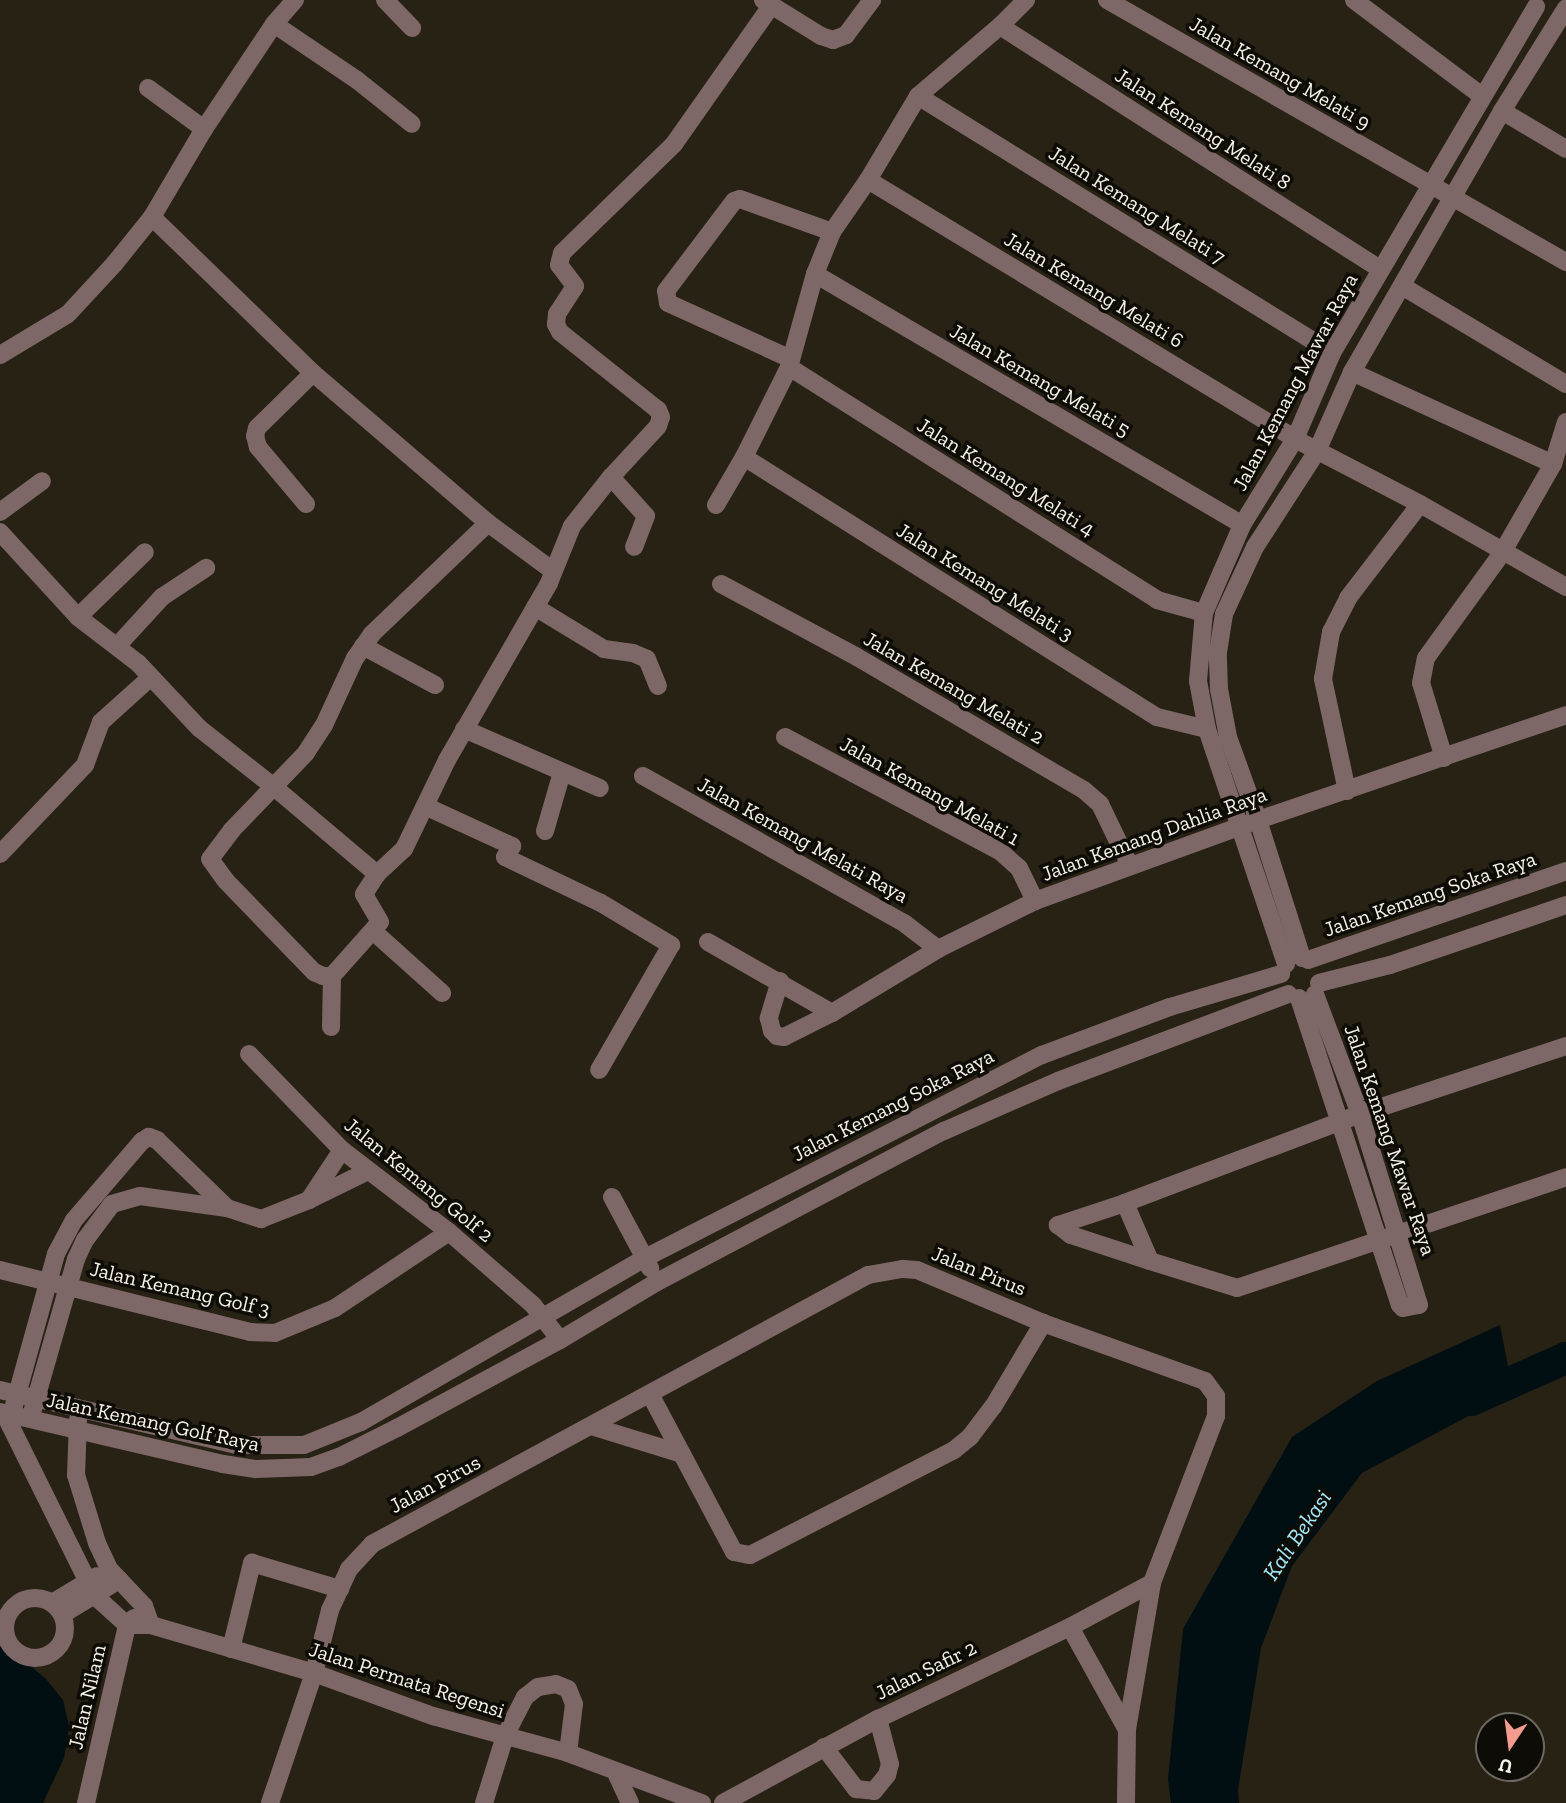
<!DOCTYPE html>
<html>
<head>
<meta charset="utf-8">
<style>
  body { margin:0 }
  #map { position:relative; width:1566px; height:1803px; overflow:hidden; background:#282215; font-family:"Zilla Slab",serif }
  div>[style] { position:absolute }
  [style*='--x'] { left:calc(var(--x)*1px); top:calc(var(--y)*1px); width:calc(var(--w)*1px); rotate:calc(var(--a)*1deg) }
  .water>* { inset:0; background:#010f13 }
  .river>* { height:32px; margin:-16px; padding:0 16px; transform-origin:16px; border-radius:16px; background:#010f13 }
  .minor>* { height:18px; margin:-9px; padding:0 9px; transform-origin:9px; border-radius:9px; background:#7e6867 }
  .minor>.ring { margin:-9px; padding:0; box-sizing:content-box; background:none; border:18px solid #7e6867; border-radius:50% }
  span { translate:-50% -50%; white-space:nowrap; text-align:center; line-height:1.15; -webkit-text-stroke:7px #0e0c06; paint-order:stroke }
  .street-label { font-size:21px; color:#f7f2ea }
  .water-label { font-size:23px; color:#a3e9fa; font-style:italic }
  .north { position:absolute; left:1475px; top:1712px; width:70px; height:70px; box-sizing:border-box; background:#0e0c06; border:2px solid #6b6861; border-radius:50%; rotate:193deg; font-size:19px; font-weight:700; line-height:28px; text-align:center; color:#f7f2ea }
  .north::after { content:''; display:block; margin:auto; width:24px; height:32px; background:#f59c91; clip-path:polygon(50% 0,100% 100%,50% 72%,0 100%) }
</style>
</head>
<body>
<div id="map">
  <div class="water">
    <i style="clip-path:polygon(1500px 1325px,1513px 1392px,1362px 1473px,1292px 1566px,1261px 1648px,1238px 1790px,1239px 1803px,1171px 1803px,1168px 1779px,1183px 1629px,1292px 1437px,1377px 1381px)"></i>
    <i style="clip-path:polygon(0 1640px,46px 1679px,63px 1700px,69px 1726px,64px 1758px,43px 1803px,0 1803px)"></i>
  </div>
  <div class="river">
    <i style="--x:1471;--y:1400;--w:104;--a:-23.9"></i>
  </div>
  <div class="minor">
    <i style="--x:385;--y:0;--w:39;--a:46"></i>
    <i style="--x:763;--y:0;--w:68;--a:31.8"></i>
    <i style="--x:821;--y:36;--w:13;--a:18"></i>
    <i style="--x:833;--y:40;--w:14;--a:-21"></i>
    <i style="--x:846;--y:35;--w:44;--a:-53.4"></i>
    <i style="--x:1107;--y:0;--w:529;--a:29.72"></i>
    <i style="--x:1354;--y:0;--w:160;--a:36.9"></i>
    <i style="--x:274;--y:24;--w:100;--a:34"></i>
    <i style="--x:357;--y:80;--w:70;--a:38.7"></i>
    <i style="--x:1000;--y:26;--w:452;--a:32.6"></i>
    <i style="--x:148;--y:88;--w:69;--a:36.2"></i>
    <i style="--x:918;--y:96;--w:487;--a:31.8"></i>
    <i style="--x:1502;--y:111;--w:74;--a:30.7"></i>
    <i style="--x:868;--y:180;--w:499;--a:31.2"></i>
    <i style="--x:1295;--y:439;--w:141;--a:27.5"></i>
    <i style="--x:1420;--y:504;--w:168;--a:29.6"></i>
    <i style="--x:152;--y:217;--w:224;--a:44.1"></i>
    <i style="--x:313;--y:373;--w:230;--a:40.6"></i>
    <i style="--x:488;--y:523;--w:81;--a:36.4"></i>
    <i style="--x:815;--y:274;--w:495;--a:30.4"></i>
    <i style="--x:1402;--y:286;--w:191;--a:30.9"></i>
    <i style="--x:0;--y:355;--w:79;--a:-31.1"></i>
    <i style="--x:68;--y:314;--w:69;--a:-47.3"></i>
    <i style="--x:115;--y:263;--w:59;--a:-51.2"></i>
    <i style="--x:152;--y:217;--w:102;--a:-59.4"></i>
    <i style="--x:204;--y:129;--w:126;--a:-56.3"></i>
    <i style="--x:274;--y:24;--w:32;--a:-49"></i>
    <i style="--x:791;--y:359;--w:135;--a:-155.5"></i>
    <i style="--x:668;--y:303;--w:12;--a:-99"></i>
    <i style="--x:666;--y:291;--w:113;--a:-52.9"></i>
    <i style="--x:734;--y:201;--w:6;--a:-18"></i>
    <i style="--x:740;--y:199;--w:98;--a:19.7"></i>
    <i style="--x:789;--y:367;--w:436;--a:32.3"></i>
    <i style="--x:1157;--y:600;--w:49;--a:15.5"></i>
    <i style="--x:1352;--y:372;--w:221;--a:24.6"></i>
    <i style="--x:744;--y:457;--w:488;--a:32.2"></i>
    <i style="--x:1157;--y:717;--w:51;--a:13.5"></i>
    <i style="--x:611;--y:477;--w:52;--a:48.1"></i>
    <i style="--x:646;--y:516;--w:33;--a:111"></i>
    <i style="--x:306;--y:504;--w:75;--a:-130.1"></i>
    <i style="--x:258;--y:447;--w:11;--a:-105"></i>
    <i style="--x:255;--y:436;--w:8;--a:-76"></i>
    <i style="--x:257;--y:428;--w:78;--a:-44.5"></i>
    <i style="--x:716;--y:505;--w:56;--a:-59.7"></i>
    <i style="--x:744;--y:457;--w:101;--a:-63.4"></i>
    <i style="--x:789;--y:367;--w:97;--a:-74.4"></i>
    <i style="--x:815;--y:274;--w:45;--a:-68"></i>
    <i style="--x:832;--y:232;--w:63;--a:-55.3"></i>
    <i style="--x:868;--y:180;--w:98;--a:-59.2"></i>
    <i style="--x:918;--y:96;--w:108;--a:-40.5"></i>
    <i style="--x:1000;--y:26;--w:37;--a:-45"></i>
    <i style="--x:0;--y:512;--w:52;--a:-36.4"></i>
    <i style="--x:488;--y:523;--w:161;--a:136.3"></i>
    <i style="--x:372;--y:634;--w:29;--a:125"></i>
    <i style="--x:355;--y:658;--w:74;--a:114.8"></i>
    <i style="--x:324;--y:725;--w:33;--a:123"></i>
    <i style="--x:306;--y:753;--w:107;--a:133.9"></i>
    <i style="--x:232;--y:830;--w:36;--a:127"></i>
    <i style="--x:210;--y:859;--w:27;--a:54"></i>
    <i style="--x:226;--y:881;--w:127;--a:46"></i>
    <i style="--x:314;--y:972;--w:10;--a:24"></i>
    <i style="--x:323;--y:976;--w:9;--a:0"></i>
    <i style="--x:332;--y:976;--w:72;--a:-48.4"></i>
    <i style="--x:380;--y:922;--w:32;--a:-120"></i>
    <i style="--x:364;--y:894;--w:24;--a:-57"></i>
    <i style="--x:377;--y:874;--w:37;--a:-43"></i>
    <i style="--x:404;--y:849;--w:99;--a:-64.2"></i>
    <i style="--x:447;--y:760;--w:204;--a:-60"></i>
    <i style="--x:549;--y:583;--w:61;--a:-68"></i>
    <i style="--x:572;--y:526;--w:63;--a:-51.5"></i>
    <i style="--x:611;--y:477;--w:69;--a:-47.3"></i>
    <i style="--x:658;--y:426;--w:9;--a:-72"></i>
    <i style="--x:661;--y:417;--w:8;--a:-113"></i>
    <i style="--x:658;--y:410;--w:125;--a:-141.5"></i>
    <i style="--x:560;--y:332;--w:9;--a:-117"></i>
    <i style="--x:556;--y:324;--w:10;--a:-84"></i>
    <i style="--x:557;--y:314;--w:33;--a:-57"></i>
    <i style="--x:575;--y:286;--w:26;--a:-127"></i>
    <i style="--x:559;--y:265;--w:12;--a:-76"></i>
    <i style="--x:562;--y:253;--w:156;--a:-44.2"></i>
    <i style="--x:674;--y:144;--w:169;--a:-54.9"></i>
    <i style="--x:0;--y:532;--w:115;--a:47.5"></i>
    <i style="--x:78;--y:617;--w:76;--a:37.5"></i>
    <i style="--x:138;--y:663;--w:89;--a:46.8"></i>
    <i style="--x:199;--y:728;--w:95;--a:38.2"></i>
    <i style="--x:274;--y:787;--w:135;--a:40.2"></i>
    <i style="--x:721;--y:584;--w:154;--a:28.2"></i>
    <i style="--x:857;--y:657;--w:264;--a:30.4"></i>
    <i style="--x:1085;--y:791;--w:20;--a:41"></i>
    <i style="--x:1100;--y:804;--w:69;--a:64.2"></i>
    <i style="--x:535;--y:607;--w:81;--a:31.3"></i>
    <i style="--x:604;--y:649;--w:29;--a:8"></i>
    <i style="--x:633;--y:653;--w:15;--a:23"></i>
    <i style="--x:647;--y:659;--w:29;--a:68"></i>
    <i style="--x:78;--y:617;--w:93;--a:-44.1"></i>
    <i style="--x:118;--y:645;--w:65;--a:-47.5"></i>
    <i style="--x:162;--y:597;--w:53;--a:-33.4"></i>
    <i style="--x:363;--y:646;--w:82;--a:28.4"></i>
    <i style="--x:464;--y:729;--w:148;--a:23.5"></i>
    <i style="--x:785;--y:737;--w:245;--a:28"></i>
    <i style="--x:1001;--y:852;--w:24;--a:42"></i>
    <i style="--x:1019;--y:868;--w:37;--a:64"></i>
    <i style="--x:1444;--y:758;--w:78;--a:-107"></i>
    <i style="--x:1421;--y:683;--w:25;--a:-79"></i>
    <i style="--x:1426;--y:658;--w:130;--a:-54.1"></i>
    <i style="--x:1502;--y:553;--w:103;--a:-60.2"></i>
    <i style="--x:1553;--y:464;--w:44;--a:-72.8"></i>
    <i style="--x:643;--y:776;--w:300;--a:29.4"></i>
    <i style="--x:904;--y:923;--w:43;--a:37.4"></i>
    <i style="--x:1347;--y:791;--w:115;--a:-102.1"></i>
    <i style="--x:1323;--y:679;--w:48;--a:-80.3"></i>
    <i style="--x:1331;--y:632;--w:38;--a:-63"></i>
    <i style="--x:1348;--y:598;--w:118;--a:-52.5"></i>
    <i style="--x:425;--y:806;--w:96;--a:24.7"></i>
    <i style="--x:512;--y:846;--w:13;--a:122"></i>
    <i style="--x:505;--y:857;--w:106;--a:25.6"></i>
    <i style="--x:601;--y:903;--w:82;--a:31"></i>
    <i style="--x:671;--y:945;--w:144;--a:119.9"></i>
    <i style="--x:545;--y:831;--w:61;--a:-73.9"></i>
    <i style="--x:0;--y:854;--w:123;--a:-46.3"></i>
    <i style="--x:85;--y:765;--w:46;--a:-69.6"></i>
    <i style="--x:101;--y:722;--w:67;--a:-42"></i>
    <i style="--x:373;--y:931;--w:93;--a:41.9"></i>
    <i style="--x:708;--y:942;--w:143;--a:29.8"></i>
    <i style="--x:1302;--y:958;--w:145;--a:-107.7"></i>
    <i style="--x:1258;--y:820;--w:88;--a:-109.9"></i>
    <i style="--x:1228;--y:737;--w:49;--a:-100.6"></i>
    <i style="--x:1219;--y:689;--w:37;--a:-92"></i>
    <i style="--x:1218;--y:652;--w:38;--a:-81"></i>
    <i style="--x:1224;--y:614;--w:74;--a:-65.2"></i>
    <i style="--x:1255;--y:547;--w:114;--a:-57.1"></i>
    <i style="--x:1317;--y:451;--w:86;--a:-66.1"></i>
    <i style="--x:1352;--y:372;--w:301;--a:-60.1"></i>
    <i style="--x:1502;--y:111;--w:121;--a:-58.1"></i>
    <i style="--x:1308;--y:960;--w:273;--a:-19"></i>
    <i style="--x:1286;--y:964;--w:248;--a:-108.6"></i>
    <i style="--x:1207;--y:729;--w:49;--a:-100.6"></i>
    <i style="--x:1198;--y:681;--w:68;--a:-85"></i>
    <i style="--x:1204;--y:613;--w:96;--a:-66.6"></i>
    <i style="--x:1242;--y:525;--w:101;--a:-58.4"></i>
    <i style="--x:1295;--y:439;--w:94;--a:-66.7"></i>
    <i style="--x:1332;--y:353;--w:402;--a:-59.5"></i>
    <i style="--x:780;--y:981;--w:39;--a:107"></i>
    <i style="--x:769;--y:1018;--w:13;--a:77"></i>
    <i style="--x:772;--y:1031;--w:7;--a:45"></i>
    <i style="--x:777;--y:1036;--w:7;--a:8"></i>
    <i style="--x:784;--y:1037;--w:54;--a:-26.6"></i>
    <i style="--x:832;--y:1013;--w:124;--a:-31.1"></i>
    <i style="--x:938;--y:949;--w:108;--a:-26.3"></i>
    <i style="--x:1035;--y:901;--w:237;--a:-20"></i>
    <i style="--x:1258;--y:820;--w:325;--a:-18.8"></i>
    <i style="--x:1319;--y:983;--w:73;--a:-14.2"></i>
    <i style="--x:1390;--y:965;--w:186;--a:-18.8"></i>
    <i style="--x:1299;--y:998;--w:323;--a:71.8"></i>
    <i style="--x:1400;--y:1305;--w:4;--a:45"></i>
    <i style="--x:1403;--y:1308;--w:16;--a:-11"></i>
    <i style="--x:1419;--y:1305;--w:200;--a:-107.2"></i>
    <i style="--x:1360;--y:1114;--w:128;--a:-110.6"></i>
    <i style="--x:331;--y:1027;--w:51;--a:-88.9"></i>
    <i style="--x:1566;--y:1046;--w:217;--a:161.7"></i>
    <i style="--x:1360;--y:1114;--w:251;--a:159.3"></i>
    <i style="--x:1125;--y:1203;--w:63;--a:66.7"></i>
    <i style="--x:1150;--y:1261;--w:91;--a:17.2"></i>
    <i style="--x:1237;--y:1288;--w:347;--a:-18.6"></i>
    <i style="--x:249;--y:1054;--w:134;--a:45.9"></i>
    <i style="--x:342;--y:1150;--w:135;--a:37.5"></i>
    <i style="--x:449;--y:1232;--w:111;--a:41"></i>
    <i style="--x:533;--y:1305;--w:44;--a:52.4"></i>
    <i style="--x:612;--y:1197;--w:81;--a:61.8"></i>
    <i style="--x:309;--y:1200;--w:60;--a:-56.6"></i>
    <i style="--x:1125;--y:1203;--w:71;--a:161.8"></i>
    <i style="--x:1058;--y:1225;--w:16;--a:38"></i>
    <i style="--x:1071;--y:1235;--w:83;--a:18.2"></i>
    <i style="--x:227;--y:1208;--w:98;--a:-135.8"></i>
    <i style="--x:157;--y:1140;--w:9;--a:-159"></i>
    <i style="--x:149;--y:1137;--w:8;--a:150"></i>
    <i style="--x:142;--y:1141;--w:104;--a:130.7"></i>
    <i style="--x:74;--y:1220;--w:38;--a:118"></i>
    <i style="--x:56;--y:1254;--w:175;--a:105.5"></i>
    <i style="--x:9;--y:1423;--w:193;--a:63.6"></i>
    <i style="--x:95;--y:1596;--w:43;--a:42.2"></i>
    <i style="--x:127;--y:1625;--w:24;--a:0"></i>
    <i style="--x:151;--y:1625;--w:170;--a:16.4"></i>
    <i style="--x:314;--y:1673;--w:127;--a:19.9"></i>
    <i style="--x:433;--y:1716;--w:140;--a:15.3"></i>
    <i style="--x:568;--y:1753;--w:143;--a:20.5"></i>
    <i style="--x:0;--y:1270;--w:258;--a:13.9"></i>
    <i style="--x:250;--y:1332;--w:25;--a:2"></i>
    <i style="--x:275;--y:1333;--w:65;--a:-22.6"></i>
    <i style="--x:335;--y:1308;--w:137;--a:-33.7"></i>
    <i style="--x:0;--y:1390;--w:242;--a:13.1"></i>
    <i style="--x:236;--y:1445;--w:68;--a:0"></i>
    <i style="--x:304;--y:1445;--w:61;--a:-22"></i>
    <i style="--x:361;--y:1422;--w:328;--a:-30"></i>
    <i style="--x:645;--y:1258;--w:446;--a:-27.1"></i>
    <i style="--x:1042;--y:1055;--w:137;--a:-20.6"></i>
    <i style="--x:1170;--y:1007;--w:116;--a:-16.6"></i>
    <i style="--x:650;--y:1394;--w:179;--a:62"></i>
    <i style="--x:734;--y:1552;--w:16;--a:11"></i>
    <i style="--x:750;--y:1555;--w:229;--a:-27.2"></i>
    <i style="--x:954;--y:1450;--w:21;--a:-39"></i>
    <i style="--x:970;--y:1437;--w:38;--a:-53"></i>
    <i style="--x:993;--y:1407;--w:98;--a:-59.2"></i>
    <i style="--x:33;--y:1409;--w:156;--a:-74"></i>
    <i style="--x:76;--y:1259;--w:21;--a:-65"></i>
    <i style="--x:85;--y:1240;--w:45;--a:-53.1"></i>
    <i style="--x:112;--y:1204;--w:29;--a:-16"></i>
    <i style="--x:140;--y:1196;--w:88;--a:7.9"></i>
    <i style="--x:227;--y:1208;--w:36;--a:18"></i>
    <i style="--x:261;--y:1219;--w:52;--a:-21.6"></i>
    <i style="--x:309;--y:1200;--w:66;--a:-26.2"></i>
    <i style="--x:0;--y:1412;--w:229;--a:13.1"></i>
    <i style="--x:223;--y:1464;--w:33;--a:9"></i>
    <i style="--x:256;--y:1469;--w:55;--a:-2.1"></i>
    <i style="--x:311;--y:1467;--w:30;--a:-20"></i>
    <i style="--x:339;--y:1457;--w:65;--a:-26.6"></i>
    <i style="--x:397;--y:1428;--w:185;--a:-28.4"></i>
    <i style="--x:560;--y:1340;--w:113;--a:-30.9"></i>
    <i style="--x:657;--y:1282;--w:324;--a:-27.8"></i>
    <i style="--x:944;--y:1131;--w:124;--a:-23.7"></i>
    <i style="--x:1058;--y:1081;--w:246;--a:-20.7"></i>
    <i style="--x:78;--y:1419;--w:56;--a:92"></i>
    <i style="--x:76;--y:1475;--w:71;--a:72.8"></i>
    <i style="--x:97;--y:1543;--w:29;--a:65"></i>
    <i style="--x:109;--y:1569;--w:51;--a:46.6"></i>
    <i style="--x:144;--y:1606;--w:20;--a:70"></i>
    <i style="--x:591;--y:1426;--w:95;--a:17.1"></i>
    <i class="ring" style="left:5px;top:1598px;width:42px;height:42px"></i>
    <i style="--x:52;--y:1603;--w:52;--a:-31"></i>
    <i style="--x:63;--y:1614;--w:66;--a:-31.3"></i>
    <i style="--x:1070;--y:1627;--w:118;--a:61"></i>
    <i style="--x:231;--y:1649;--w:89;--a:-76.3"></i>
    <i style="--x:252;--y:1563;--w:92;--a:16.5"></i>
    <i style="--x:824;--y:1747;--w:53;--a:52.7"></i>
    <i style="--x:856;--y:1789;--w:18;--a:6"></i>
    <i style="--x:874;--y:1791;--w:21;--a:-51"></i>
    <i style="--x:887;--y:1775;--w:11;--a:-75"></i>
    <i style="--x:890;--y:1764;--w:47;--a:-104.9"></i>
    <i style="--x:616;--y:1773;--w:33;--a:65"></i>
    <i style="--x:86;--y:1803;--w:183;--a:-77"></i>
    <i style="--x:127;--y:1625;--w:10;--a:-45"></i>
    <i style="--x:270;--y:1803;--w:137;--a:-71.3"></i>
    <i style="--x:314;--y:1673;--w:65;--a:-75.7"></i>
    <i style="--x:330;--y:1610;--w:45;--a:-65.1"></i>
    <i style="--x:349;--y:1569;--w:34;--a:-47"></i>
    <i style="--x:372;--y:1544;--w:564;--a:-28.47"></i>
    <i style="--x:868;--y:1275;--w:36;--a:-10"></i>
    <i style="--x:903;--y:1269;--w:14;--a:4"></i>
    <i style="--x:917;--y:1270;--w:137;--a:22.8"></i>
    <i style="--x:1043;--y:1323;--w:172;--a:19.7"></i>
    <i style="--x:1205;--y:1381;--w:19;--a:54"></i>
    <i style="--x:1216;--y:1396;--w:20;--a:90"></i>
    <i style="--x:1216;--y:1416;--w:179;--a:111"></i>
    <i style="--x:1152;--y:1583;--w:149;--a:99.7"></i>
    <i style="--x:1127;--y:1730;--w:73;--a:90.8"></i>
    <i style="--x:484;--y:1803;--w:70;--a:-72.6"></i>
    <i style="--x:505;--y:1736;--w:44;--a:-62.9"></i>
    <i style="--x:525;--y:1697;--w:16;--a:-38"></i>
    <i style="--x:538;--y:1687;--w:18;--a:-9"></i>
    <i style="--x:556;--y:1684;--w:13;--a:23"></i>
    <i style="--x:568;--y:1689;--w:16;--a:68"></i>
    <i style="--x:574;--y:1704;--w:49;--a:97"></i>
    <i style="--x:723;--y:1803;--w:176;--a:-28.5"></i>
    <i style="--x:878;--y:1719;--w:213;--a:-25.6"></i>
    <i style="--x:1070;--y:1627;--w:93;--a:-28.2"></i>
  </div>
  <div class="street-label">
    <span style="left:1280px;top:73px;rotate:30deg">Jalan Kemang Melati 9</span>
    <span style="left:1203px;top:129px;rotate:33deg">Jalan Kemang Melati 8</span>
    <span style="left:1137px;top:205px;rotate:32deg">Jalan Kemang Melati 7</span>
    <span style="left:1094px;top:290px;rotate:31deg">Jalan Kemang Melati 6</span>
    <span style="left:1040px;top:380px;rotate:30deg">Jalan Kemang Melati 5</span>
    <span style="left:1295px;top:382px;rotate:-62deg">Jalan Kemang Mawar Raya</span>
    <span style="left:1006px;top:477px;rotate:32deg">Jalan Kemang Melati 4</span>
    <span style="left:985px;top:582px;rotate:32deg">Jalan Kemang Melati 3</span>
    <span style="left:954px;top:688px;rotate:30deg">Jalan Kemang Melati 2</span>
    <span style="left:930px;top:791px;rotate:29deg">Jalan Kemang Melati 1</span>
    <span style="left:1154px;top:834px;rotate:-20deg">Jalan Kemang Dahlia Raya</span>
    <span style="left:803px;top:840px;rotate:29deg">Jalan Kemang Melati Raya</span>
    <span style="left:1430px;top:894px;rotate:-19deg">Jalan Kemang Soka Raya</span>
    <span style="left:893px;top:1105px;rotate:-27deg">Jalan Kemang Soka Raya</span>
    <span style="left:1390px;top:1140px;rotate:71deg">Jalan Kemang Mawar Raya</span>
    <span style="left:419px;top:1180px;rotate:39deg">Jalan Kemang Golf 2</span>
    <span style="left:979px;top:1271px;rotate:22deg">Jalan Pirus</span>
    <span style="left:180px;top:1289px;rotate:13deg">Jalan Kemang Golf 3</span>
    <span style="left:153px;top:1422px;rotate:12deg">Jalan Kemang Golf Raya</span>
    <span style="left:435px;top:1484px;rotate:-28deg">Jalan Pirus</span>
    <span style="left:926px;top:1670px;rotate:-26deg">Jalan Safir 2</span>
    <span style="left:407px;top:1680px;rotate:18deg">Jalan Permata Regensi</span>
    <span style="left:87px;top:1697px;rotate:-77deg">Jalan Nilam</span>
  </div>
  <div class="water-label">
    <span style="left:1297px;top:1535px;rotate:-56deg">Kali Bekasi</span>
  </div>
  <div class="north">U</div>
</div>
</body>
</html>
